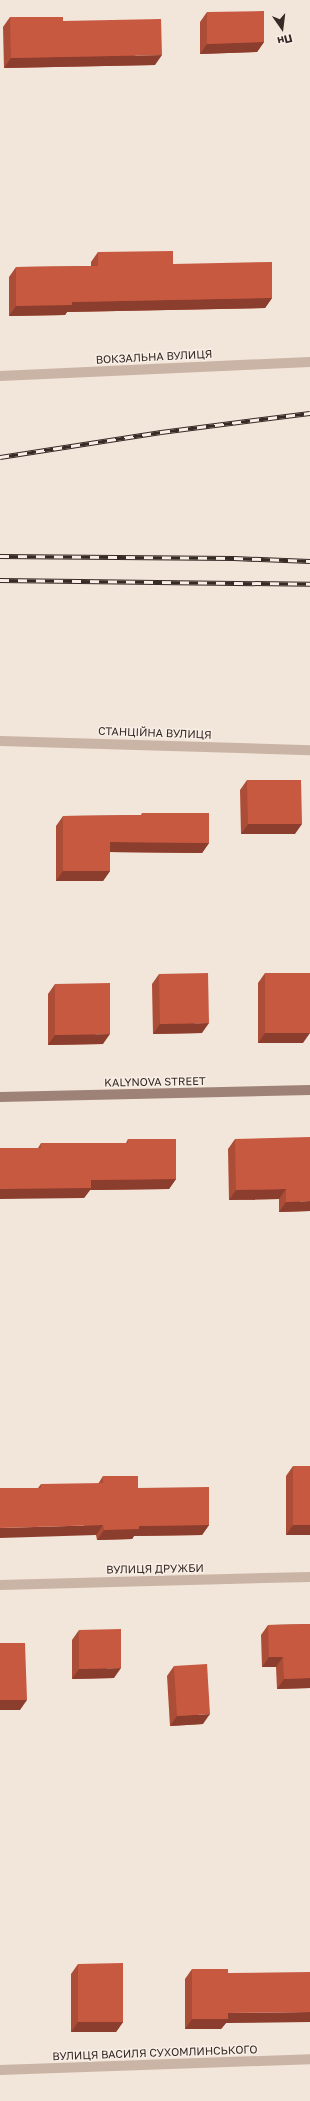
<!DOCTYPE html>
<html>
<head>
<meta charset="utf-8">
<style>
  body { margin:0 }
  #map { position:relative; width:310px; height:2101px; overflow:hidden; background:#f2e5d9; font-family:"Golos Text",sans-serif }
  div>[style] { position:absolute }
  [style*='--x'] { left:calc(var(--x)*1px); top:calc(var(--y)*1px); width:calc(var(--w)*1px); rotate:calc(var(--a)*1deg) }
  .street>* { height:10px; margin:-5px; padding:0 5px; transform-origin:5px; border-radius:5px; background:#cab4a5 }
  .secondary>* { height:10px; margin:-5px; padding:0 5px; transform-origin:5px; border-radius:5px; background:#9e8277 }
  .rail>* { height:4.5px; margin-top:-2.25px; transform-origin:0; background:repeating-linear-gradient(90deg,#f9efe6 0 9px,#362a27 0 18px); box-sizing:border-box; border-block:1px solid #362a27 }
  .wall>* { inset:0; background:#ac4d38 }
  .shaded-wall>* { inset:0; background:#8c3e2e }
  .building>* { inset:0; background:#c85941 }
  span { translate:-50% -50%; white-space:nowrap; text-align:center; line-height:1.15; -webkit-text-stroke:3px #f9efe6; paint-order:stroke }
  .street-label { font-size:11px; color:#362a27 }
  .north { position:absolute; left:262px; top:8px; width:40px; height:40px; -webkit-text-stroke:3px #f9efe6; paint-order:stroke; rotate:166deg; font-size:11px; font-weight:700; line-height:16px; text-align:center; color:#362a27 }
  .north::after { content:''; display:block; margin:auto; width:14px; height:18px; background:#362a27; clip-path:polygon(50% 0,100% 100%,50% 72%,0 100%) }
</style>
</head>
<body>
<div id="map">
  <div class="street">
    <i style="--x:0;--y:376;--w:310;--a:-2.6"></i>
    <i style="--x:0;--y:741;--w:310;--a:1.7"></i>
    <i style="--x:0;--y:1585;--w:310;--a:-1.5"></i>
    <i style="--x:0;--y:2070;--w:310;--a:-2"></i>
  </div>
  <div class="secondary">
    <i style="--x:0;--y:1097;--w:310;--a:-1.3"></i>
  </div>
  <div class="rail">
    <i style="--x:0;--y:457;--w:163;--a:-8.8"></i>
    <i style="--x:161;--y:432;--w:150;--a:-7.3"></i>
    <i style="--x:0;--y:556;--w:234;--a:0.5"></i>
    <i style="--x:234;--y:558;--w:76;--a:2.3"></i>
    <i style="--x:0;--y:580;--w:310;--a:0.7"></i>
  </div>
  <div class="wall">
    <i style="clip-path:polygon(207px 12px,264px 42px,257px 52px,200px 54px,200px 22px)"></i>
    <i style="clip-path:polygon(10px 17px,63px 21px,155px 65px,4px 68px,3px 27px)"></i>
    <i style="clip-path:polygon(98px 252px,173px 264px,272px 298px,265px 308px,67px 312px,65px 315px,9px 316px,9px 277px,16px 267px,91px 266px,91px 262px)"></i>
    <i style="clip-path:polygon(247px 780px,295px 834px,241px 834px,240px 790px)"></i>
    <i style="clip-path:polygon(142px 813px,209px 843px,202px 853px,110px 852px,110px 871px,103px 881px,56px 881px,56px 826px,63px 816px,141px 815px)"></i>
    <i style="clip-path:polygon(265px 973px,303px 1043px,258px 1043px,258px 983px)"></i>
    <i style="clip-path:polygon(159px 974px,202px 1033px,153px 1034px,152px 984px)"></i>
    <i style="clip-path:polygon(55px 984px,103px 1044px,48px 1045px,48px 994px)"></i>
    <i style="clip-path:polygon(128px 1139px,176px 1179px,169px 1189px,90px 1190px,84px 1198px,38px 1148px,41px 1143px,126px 1143px)"></i>
    <i style="clip-path:polygon(235px 1139px,310px 1211px,279px 1212px,279px 1199px,229px 1200px,228px 1149px)"></i>
    <i style="clip-path:polygon(293px 1466px,310px 1535px,286px 1535px,286px 1476px)"></i>
    <i style="clip-path:polygon(103px 1476px,138px 1488px,209px 1525px,202px 1535px,134px 1536px,132px 1539px,97px 1540px,96px 1535px,38px 1488px,41px 1484px,98px 1484px)"></i>
    <i style="clip-path:polygon(310px 1624px,310px 1688px,277px 1689px,276px 1667px,262px 1667px,261px 1635px,268px 1625px)"></i>
    <i style="clip-path:polygon(79px 1630px,114px 1678px,72px 1679px,72px 1640px)"></i>
    <i style="clip-path:polygon(174px 1666px,203px 1724px,170px 1726px,167px 1676px)"></i>
    <i style="clip-path:polygon(78px 1964px,123px 2022px,116px 2032px,71px 2032px,71px 1974px)"></i>
    <i style="clip-path:polygon(192px 1969px,226px 2023px,221px 2029px,185px 2029px,185px 1979px)"></i>
  </div>
  <div class="shaded-wall">
    <i style="clip-path:polygon(264px 42px,257px 52px,200px 54px,207px 44px)"></i>
    <i style="clip-path:polygon(162px 55px,155px 65px,4px 68px,11px 58px)"></i>
    <i style="clip-path:polygon(272px 298px,265px 308px,67px 312px,65px 315px,9px 316px,16px 306px,72px 302px)"></i>
    <i style="clip-path:polygon(248px 824px,302px 824px,295px 834px,241px 834px)"></i>
    <i style="clip-path:polygon(110px 842px,209px 843px,202px 853px,103px 852px)"></i>
    <i style="clip-path:polygon(63px 871px,110px 871px,103px 881px,56px 881px)"></i>
    <i style="clip-path:polygon(209px 1023px,202px 1033px,153px 1034px,160px 1024px)"></i>
    <i style="clip-path:polygon(265px 1033px,310px 1033px,303px 1043px,258px 1043px)"></i>
    <i style="clip-path:polygon(110px 1034px,103px 1044px,48px 1045px,55px 1035px)"></i>
    <i style="clip-path:polygon(176px 1179px,169px 1189px,90px 1190px,84px 1198px,0 1199px,0 1189px,91px 1180px)"></i>
    <i style="clip-path:polygon(286px 1189px,279px 1199px,229px 1200px,236px 1190px)"></i>
    <i style="clip-path:polygon(310px 1201px,310px 1211px,279px 1212px,286px 1202px)"></i>
    <i style="clip-path:polygon(103px 1525px,96px 1535px,0 1538px,0 1528px)"></i>
    <i style="clip-path:polygon(209px 1525px,202px 1535px,134px 1536px,132px 1539px,97px 1540px,104px 1530px,139px 1526px)"></i>
    <i style="clip-path:polygon(293px 1525px,310px 1525px,310px 1535px,286px 1535px)"></i>
    <i style="clip-path:polygon(269px 1657px,283px 1657px,276px 1667px,262px 1667px)"></i>
    <i style="clip-path:polygon(121px 1668px,114px 1678px,72px 1679px,79px 1669px)"></i>
    <i style="clip-path:polygon(310px 1678px,310px 1688px,277px 1689px,284px 1679px)"></i>
    <i style="clip-path:polygon(0 1700px,27px 1700px,20px 1710px,0 1710px)"></i>
    <i style="clip-path:polygon(210px 1714px,203px 1724px,170px 1726px,177px 1716px)"></i>
    <i style="clip-path:polygon(310px 2012px,310px 2022px,226px 2023px,221px 2029px,185px 2029px,192px 2019px,228px 2013px)"></i>
    <i style="clip-path:polygon(78px 2022px,123px 2022px,116px 2032px,71px 2032px)"></i>
  </div>
  <div class="building">
    <i style="clip-path:polygon(264px 11px,264px 42px,207px 44px,207px 12px)"></i>
    <i style="clip-path:polygon(10px 17px,63px 17px,63px 21px,161px 19px,162px 55px,11px 58px)"></i>
    <i style="clip-path:polygon(173px 251px,173px 264px,272px 262px,272px 298px,72px 302px,72px 305px,16px 306px,16px 267px,98px 266px,98px 252px)"></i>
    <i style="clip-path:polygon(247px 780px,301px 780px,302px 824px,248px 824px)"></i>
    <i style="clip-path:polygon(142px 813px,209px 813px,209px 843px,110px 842px,110px 871px,63px 871px,63px 816px,142px 815px)"></i>
    <i style="clip-path:polygon(208px 973px,209px 1023px,160px 1024px,159px 974px)"></i>
    <i style="clip-path:polygon(265px 973px,310px 973px,310px 1033px,265px 1033px)"></i>
    <i style="clip-path:polygon(110px 983px,110px 1034px,55px 1035px,55px 984px)"></i>
    <i style="clip-path:polygon(310px 1137px,310px 1201px,286px 1202px,286px 1189px,236px 1190px,235px 1139px)"></i>
    <i style="clip-path:polygon(128px 1139px,176px 1139px,176px 1179px,91px 1180px,91px 1188px,0 1189px,0 1148px,41px 1148px,41px 1143px,128px 1143px)"></i>
    <i style="clip-path:polygon(293px 1466px,310px 1466px,310px 1525px,293px 1525px)"></i>
    <i style="clip-path:polygon(103px 1476px,138px 1476px,138px 1488px,209px 1487px,209px 1525px,139px 1526px,139px 1529px,104px 1530px,103px 1525px,0 1528px,0 1488px,41px 1488px,41px 1484px,103px 1483px)"></i>
    <i style="clip-path:polygon(310px 1624px,310px 1678px,284px 1679px,283px 1657px,269px 1657px,268px 1625px)"></i>
    <i style="clip-path:polygon(121px 1629px,121px 1668px,79px 1669px,79px 1630px)"></i>
    <i style="clip-path:polygon(0 1643px,25px 1643px,27px 1700px,0 1700px)"></i>
    <i style="clip-path:polygon(207px 1664px,210px 1714px,177px 1716px,174px 1666px)"></i>
    <i style="clip-path:polygon(123px 1963px,123px 2022px,78px 2022px,78px 1964px)"></i>
    <i style="clip-path:polygon(192px 1969px,228px 1969px,228px 1973px,310px 1972px,310px 2012px,228px 2013px,228px 2019px,192px 2019px)"></i>
  </div>
  <div class="street-label">
    <span style="left:154px;top:357px;rotate:-3deg">ВОКЗАЛЬНА ВУЛИЦЯ</span>
    <span style="left:155px;top:733px;rotate:2deg">СТАНЦІЙНА ВУЛИЦЯ</span>
    <span style="left:155px;top:1082px;rotate:-1deg">KALYNOVA STREET</span>
    <span style="left:155px;top:1569px;rotate:-1deg">ВУЛИЦЯ ДРУЖБИ</span>
    <span style="left:155px;top:2053px;rotate:-2deg">ВУЛИЦЯ ВАСИЛЯ СУХОМЛИНСЬКОГО</span>
  </div>
  <div class="north">Пн</div>
</div>
</body>
</html>
